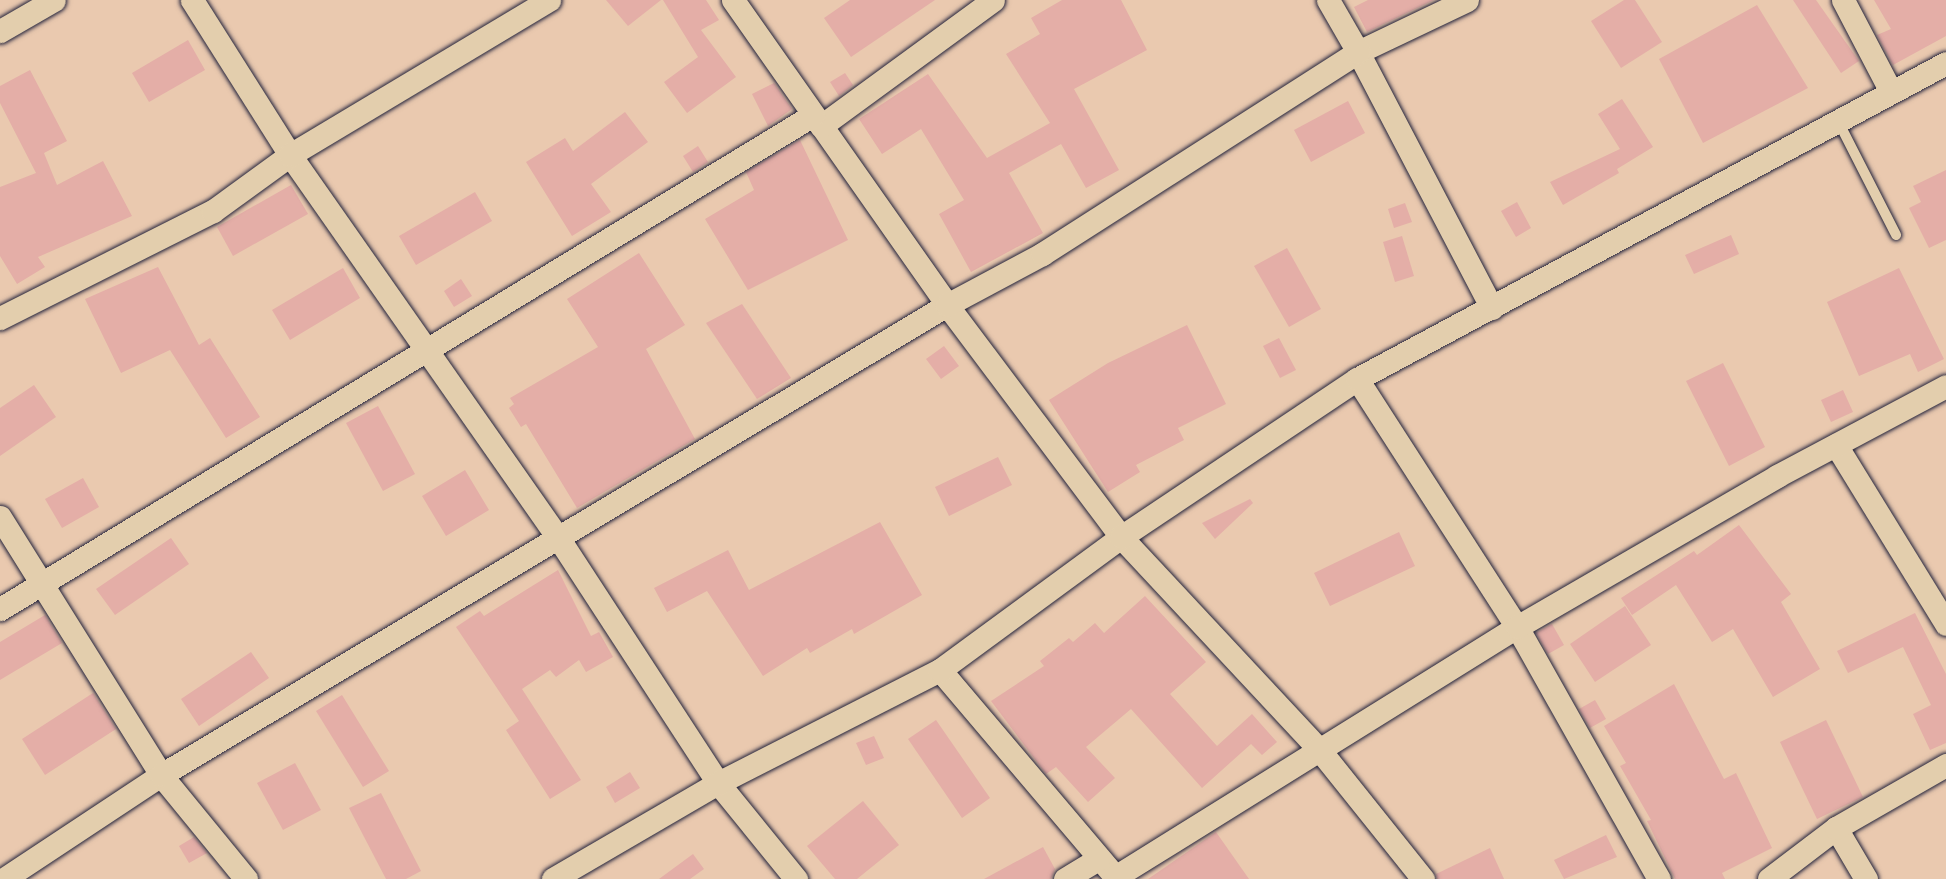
<!DOCTYPE html>
<html>
<head>
<meta charset="utf-8">
<style>
  body { margin:0 }
  #map { position:relative; width:1946px; height:879px; overflow:hidden; background:#eac9af; font-family:"Playpen Sans",sans-serif }
  div>[style] { position:absolute }
  [style*='--x'] { left:calc(var(--x)*1px); top:calc(var(--y)*1px); width:calc(var(--w)*1px); rotate:calc(var(--a)*1deg) }
  .building>* { inset:0; background:#e4aea7 }
  .roads { filter:drop-shadow(0 0 2px #22223b) drop-shadow(0 0 2px #22223b) }
  .service>* { height:10px; margin:-5px; padding:0 5px; transform-origin:5px; border-radius:5px; background:#e3cead }
  .minor>* { height:23px; margin:-11.5px; padding:0 11.5px; transform-origin:11.5px; border-radius:11.5px; background:#e3cead }
  span { translate:-50% -50%; white-space:nowrap; text-align:center; line-height:1.15; -webkit-text-stroke:5px #e3cead; paint-order:stroke }
</style>
</head>
<body>
<div id="map">
  <div class="building">
    <i style="clip-path:polygon(606px 0,661px 0,628px 26px)"></i>
    <i style="clip-path:polygon(663px 0,706px 0,719px 20px,701px 30px,736px 77px,687px 113px,664px 82px,698px 57px)"></i>
    <i style="clip-path:polygon(850px 0,935px 0,851px 57px,824px 18px)"></i>
    <i style="clip-path:polygon(1062px 0,1121px 0,1147px 50px,1074px 89px,1119px 170px,1086px 188px,1061px 144px,1009px 173px,1043px 233px,971px 272px,939px 214px,964px 200px,921px 129px,882px 154px,859px 119px,928px 74px,987px 158px,1050px 123px,1006px 54px,1040px 34px,1031px 18px)"></i>
    <i style="clip-path:polygon(1368px 0,1434px 0,1367px 32px,1354px 7px)"></i>
    <i style="clip-path:polygon(1624px 0,1635px 0,1662px 42px,1621px 68px,1591px 21px)"></i>
    <i style="clip-path:polygon(1793px 0,1816px 0,1859px 61px,1841px 73px)"></i>
    <i style="clip-path:polygon(1874px 0,1946px 0,1946px 36px,1893px 65px,1877px 35px,1891px 29px)"></i>
    <i style="clip-path:polygon(1757px 5px,1808px 88px,1703px 143px,1659px 59px)"></i>
    <i style="clip-path:polygon(188px 40px,205px 70px,149px 102px,132px 73px)"></i>
    <i style="clip-path:polygon(30px 70px,67px 141px,44px 153px,57px 185px,103px 161px,132px 216px,38px 257px,45px 267px,17px 284px,0 256px,0 187px,36px 173px,0 103px,0 86px)"></i>
    <i style="clip-path:polygon(845px 73px,853px 85px,839px 96px,830px 82px)"></i>
    <i style="clip-path:polygon(774px 83px,792px 109px,768px 126px,752px 94px)"></i>
    <i style="clip-path:polygon(1622px 99px,1653px 147px,1617px 169px,1619px 173px,1563px 205px,1550px 182px,1620px 149px,1598px 114px)"></i>
    <i style="clip-path:polygon(1348px 101px,1365px 133px,1311px 162px,1294px 130px)"></i>
    <i style="clip-path:polygon(625px 112px,648px 142px,591px 184px,611px 212px,572px 236px,526px 162px,565px 138px,573px 151px)"></i>
    <i style="clip-path:polygon(800px 140px,848px 240px,748px 290px,705px 219px,754px 190px,746px 172px)"></i>
    <i style="clip-path:polygon(698px 146px,708px 162px,693px 172px,683px 156px)"></i>
    <i style="clip-path:polygon(1946px 170px,1946px 240px,1929px 248px,1909px 208px,1921px 202px,1913px 186px)"></i>
    <i style="clip-path:polygon(291px 185px,308px 214px,233px 256px,217px 227px)"></i>
    <i style="clip-path:polygon(475px 192px,492px 221px,416px 265px,399px 236px)"></i>
    <i style="clip-path:polygon(1517px 202px,1531px 228px,1516px 237px,1501px 211px)"></i>
    <i style="clip-path:polygon(1405px 203px,1412px 222px,1394px 228px,1388px 209px)"></i>
    <i style="clip-path:polygon(1731px 235px,1739px 254px,1694px 274px,1685px 255px)"></i>
    <i style="clip-path:polygon(1402px 236px,1414px 276px,1395px 282px,1383px 242px)"></i>
    <i style="clip-path:polygon(1287px 248px,1321px 309px,1289px 327px,1254px 266px)"></i>
    <i style="clip-path:polygon(639px 253px,685px 325px,646px 349px,695px 439px,577px 508px,526px 424px,521px 427px,509px 408px,514px 404px,510px 398px,598px 347px,567px 299px)"></i>
    <i style="clip-path:polygon(158px 267px,199px 345px,210px 338px,260px 417px,226px 438px,170px 350px,121px 373px,85px 299px)"></i>
    <i style="clip-path:polygon(343px 268px,360px 298px,290px 340px,272px 310px)"></i>
    <i style="clip-path:polygon(1899px 268px,1944px 359px,1918px 372px,1910px 354px,1859px 376px,1827px 302px)"></i>
    <i style="clip-path:polygon(461px 279px,472px 296px,454px 307px,444px 291px)"></i>
    <i style="clip-path:polygon(742px 304px,791px 378px,757px 399px,706px 323px)"></i>
    <i style="clip-path:polygon(1187px 325px,1226px 404px,1178px 428px,1184px 440px,1136px 465px,1140px 472px,1108px 492px,1049px 400px,1108px 363px)"></i>
    <i style="clip-path:polygon(1279px 338px,1296px 370px,1280px 378px,1263px 346px)"></i>
    <i style="clip-path:polygon(944px 346px,959px 366px,941px 379px,926px 359px)"></i>
    <i style="clip-path:polygon(1723px 363px,1765px 447px,1729px 466px,1686px 381px)"></i>
    <i style="clip-path:polygon(34px 385px,56px 417px,0 456px,0 408px)"></i>
    <i style="clip-path:polygon(1843px 390px,1853px 412px,1831px 422px,1821px 400px)"></i>
    <i style="clip-path:polygon(378px 406px,415px 474px,383px 491px,346px 423px)"></i>
    <i style="clip-path:polygon(998px 457px,1012px 485px,949px 516px,935px 487px)"></i>
    <i style="clip-path:polygon(465px 470px,489px 510px,446px 536px,422px 496px)"></i>
    <i style="clip-path:polygon(83px 478px,99px 507px,62px 528px,45px 499px)"></i>
    <i style="clip-path:polygon(1250px 499px,1253px 503px,1215px 539px,1202px 523px)"></i>
    <i style="clip-path:polygon(880px 522px,922px 595px,854px 634px,852px 629px,810px 653px,807px 648px,763px 676px,707px 591px,667px 612px,654px 588px,728px 550px,749px 590px)"></i>
    <i style="clip-path:polygon(1739px 525px,1791px 594px,1781px 602px,1820px 669px,1773px 697px,1733px 629px,1712px 642px,1676px 585px,1632px 615px,1621px 598px,1694px 551px,1697px 555px)"></i>
    <i style="clip-path:polygon(1399px 532px,1415px 566px,1330px 606px,1314px 573px)"></i>
    <i style="clip-path:polygon(171px 538px,189px 564px,115px 615px,96px 589px)"></i>
    <i style="clip-path:polygon(558px 570px,591px 636px,599px 632px,613px 657px,586px 672px,579px 660px,556px 677px,550px 670px,522px 689px,581px 780px,550px 799px,506px 730px,519px 721px,456px 627px,480px 611px,484px 616px)"></i>
    <i style="clip-path:polygon(1145px 596px,1206px 662px,1170px 694px,1217px 746px,1252px 714px,1277px 742px,1262px 755px,1251px 744px,1202px 788px,1131px 709px,1086px 747px,1115px 778px,1088px 802px,1056px 767px,1046px 774px,991px 701px,1044px 666px,1040px 661px,1069px 638px,1073px 642px,1095px 623px,1104px 633px)"></i>
    <i style="clip-path:polygon(1625px 606px,1651px 645px,1595px 682px,1570px 644px)"></i>
    <i style="clip-path:polygon(1915px 613px,1946px 674px,1946px 743px,1930px 750px,1913px 714px,1931px 705px,1903px 647px,1848px 673px,1837px 651px)"></i>
    <i style="clip-path:polygon(45px 615px,62px 643px,0 680px,0 642px)"></i>
    <i style="clip-path:polygon(1552px 624px,1564px 645px,1548px 654px,1536px 633px)"></i>
    <i style="clip-path:polygon(251px 652px,269px 678px,199px 726px,181px 699px)"></i>
    <i style="clip-path:polygon(1674px 684px,1724px 779px,1736px 773px,1772px 848px,1722px 873px,1725px 879px,1675px 879px,1647px 821px,1651px 820px,1620px 766px,1626px 763px,1604px 726px)"></i>
    <i style="clip-path:polygon(93px 693px,116px 729px,45px 775px,22px 739px)"></i>
    <i style="clip-path:polygon(342px 695px,389px 771px,363px 787px,316px 711px)"></i>
    <i style="clip-path:polygon(1595px 700px,1606px 719px,1590px 728px,1579px 709px)"></i>
    <i style="clip-path:polygon(936px 720px,990px 798px,962px 818px,908px 739px)"></i>
    <i style="clip-path:polygon(1826px 720px,1863px 797px,1817px 819px,1780px 742px)"></i>
    <i style="clip-path:polygon(874px 736px,884px 758px,866px 765px,856px 743px)"></i>
    <i style="clip-path:polygon(295px 763px,321px 810px,283px 830px,257px 783px)"></i>
    <i style="clip-path:polygon(630px 772px,640px 788px,615px 803px,606px 787px)"></i>
    <i style="clip-path:polygon(381px 793px,421px 871px,406px 879px,386px 879px,349px 808px)"></i>
    <i style="clip-path:polygon(863px 801px,899px 845px,857px 879px,835px 879px,807px 846px)"></i>
    <i style="clip-path:polygon(1216px 832px,1249px 879px,1148px 879px)"></i>
    <i style="clip-path:polygon(1606px 835px,1617px 857px,1564px 879px,1554px 860px)"></i>
    <i style="clip-path:polygon(194px 837px,207px 853px,189px 863px,179px 846px)"></i>
    <i style="clip-path:polygon(1043px 847px,1055px 869px,1051px 879px,984px 879px)"></i>
    <i style="clip-path:polygon(1490px 848px,1504px 879px,1437px 879px,1436px 874px)"></i>
    <i style="clip-path:polygon(693px 854px,704px 869px,690px 879px,659px 879px)"></i>
  </div>
  <div class="roads">
    <div class="service">
      <i style="--x:1838;--y:121;--w:128;--a:63"></i>
    </div>
    <div class="minor">
      <i style="--x:192;--y:0;--w:183;--a:57.7"></i>
      <i style="--x:290;--y:155;--w:469;--a:55"></i>
      <i style="--x:559;--y:539;--w:291;--a:56.9"></i>
      <i style="--x:718;--y:783;--w:124;--a:50.9"></i>
      <i style="--x:733;--y:0;--w:373;--a:54.9"></i>
      <i style="--x:947;--y:305;--w:290;--a:53.1"></i>
      <i style="--x:1121;--y:537;--w:289;--a:47"></i>
      <i style="--x:1318;--y:748;--w:168;--a:51.3"></i>
      <i style="--x:1467;--y:0;--w:121;--a:154.5"></i>
      <i style="--x:1358;--y:52;--w:289;--a:62.4"></i>
      <i style="--x:1843;--y:0;--w:104;--a:62.4"></i>
      <i style="--x:0;--y:31;--w:62;--a:-29.9"></i>
      <i style="--x:821;--y:126;--w:213;--a:-36.2"></i>
      <i style="--x:0;--y:318;--w:238;--a:-26.7"></i>
      <i style="--x:213;--y:211;--w:95;--a:-36"></i>
      <i style="--x:290;--y:155;--w:302;--a:-30.9"></i>
      <i style="--x:1357;--y:379;--w:295;--a:57.2"></i>
      <i style="--x:1517;--y:627;--w:289;--a:60.6"></i>
      <i style="--x:1836;--y:445;--w:210;--a:58.4"></i>
      <i style="--x:0;--y:517;--w:304;--a:58"></i>
      <i style="--x:161;--y:775;--w:188;--a:146.5"></i>
      <i style="--x:0;--y:609;--w:951;--a:-31.28"></i>
      <i style="--x:940;--y:670;--w:274;--a:49.7"></i>
      <i style="--x:1836;--y:828;--w:59;--a:59.5"></i>
      <i style="--x:1115;--y:877;--w:473;--a:-31.9"></i>
      <i style="--x:1517;--y:627;--w:301;--a:-30.1"></i>
      <i style="--x:1777;--y:476;--w:191;--a:-28"></i>
      <i style="--x:246;--y:879;--w:134;--a:-129.3"></i>
      <i style="--x:161;--y:775;--w:916;--a:-30.88"></i>
      <i style="--x:947;--y:305;--w:108;--a:-28.2"></i>
      <i style="--x:1042;--y:254;--w:375;--a:-32.6"></i>
      <i style="--x:1358;--y:52;--w:60;--a:-120"></i>
      <i style="--x:553;--y:879;--w:191;--a:-30.2"></i>
      <i style="--x:718;--y:783;--w:249;--a:-27"></i>
      <i style="--x:940;--y:670;--w:225;--a:-36.3"></i>
      <i style="--x:1121;--y:537;--w:284;--a:-33.8"></i>
      <i style="--x:1357;--y:379;--w:668;--a:-28.21"></i>
      <i style="--x:1065;--y:879;--w:39;--a:-31"></i>
      <i style="--x:1769;--y:879;--w:84;--a:-37.3"></i>
      <i style="--x:1836;--y:828;--w:127;--a:-29.8"></i>
    </div>
  </div>
</div>
</body>
</html>
